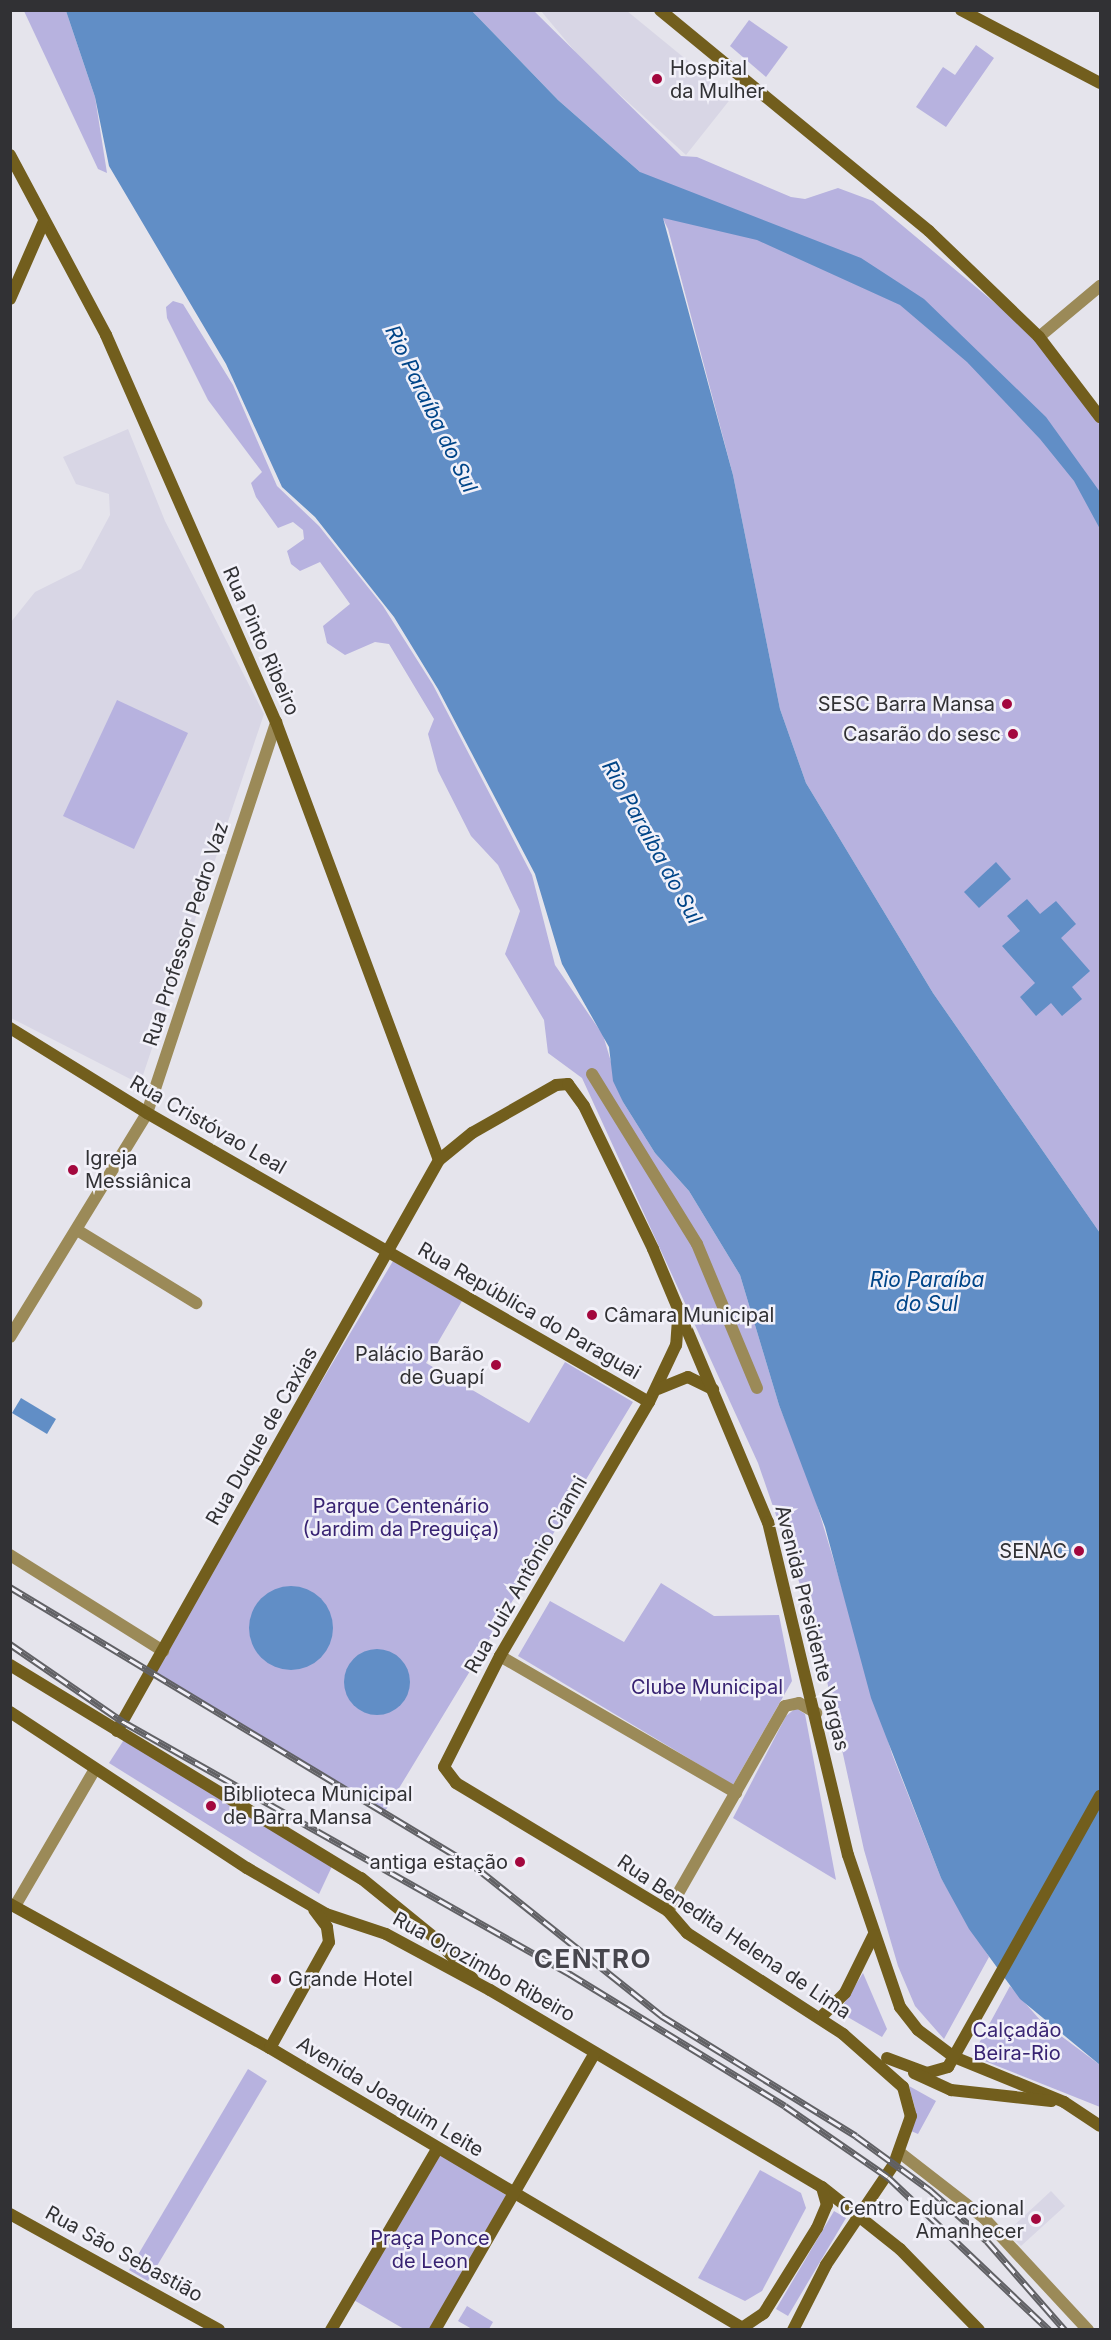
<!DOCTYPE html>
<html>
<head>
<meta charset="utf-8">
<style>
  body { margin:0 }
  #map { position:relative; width:1111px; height:2340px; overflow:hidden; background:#e5e4ec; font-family:Inter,sans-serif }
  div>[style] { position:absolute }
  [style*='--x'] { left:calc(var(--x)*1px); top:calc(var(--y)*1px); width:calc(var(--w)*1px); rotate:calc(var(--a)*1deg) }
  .built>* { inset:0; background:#d8d6e5 }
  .green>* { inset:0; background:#b7b2df }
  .water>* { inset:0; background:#618ec6 }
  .round { border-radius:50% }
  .street>* { height:12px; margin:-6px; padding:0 6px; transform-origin:6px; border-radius:6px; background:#9b8a58 }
  .secondary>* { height:12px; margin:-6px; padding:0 6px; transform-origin:6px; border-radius:6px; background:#725e1d }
  .rail>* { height:7px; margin-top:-3.5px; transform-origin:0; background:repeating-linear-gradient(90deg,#f2f1f9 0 14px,#616165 0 28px); box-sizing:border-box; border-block:2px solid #616165 }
  .dots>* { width:16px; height:16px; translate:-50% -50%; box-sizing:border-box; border:3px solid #f2f1f9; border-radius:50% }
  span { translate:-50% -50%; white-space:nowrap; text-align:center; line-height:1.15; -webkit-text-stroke:5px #f2f1f9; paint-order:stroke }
  .poi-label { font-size:20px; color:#313134 }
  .left { translate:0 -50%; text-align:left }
  .right { translate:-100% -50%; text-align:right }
  .street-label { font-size:20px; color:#313134 }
  .park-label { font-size:20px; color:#382372 }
  .water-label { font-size:21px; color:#004588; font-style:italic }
  .district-label { font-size:26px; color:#47464d; font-weight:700; letter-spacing:1.5px }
  .frame { position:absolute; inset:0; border:12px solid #313134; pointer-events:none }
</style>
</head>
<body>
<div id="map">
  <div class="built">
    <i style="clip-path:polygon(541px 11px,627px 11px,732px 97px,686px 155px,583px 61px)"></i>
    <i style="clip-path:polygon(128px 429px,165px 521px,264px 714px,140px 1084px,11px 1018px,11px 622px,35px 592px,81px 569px,110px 515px,109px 494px,76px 484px,63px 457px)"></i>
    <i style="clip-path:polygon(1051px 2191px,1065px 2206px,1021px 2246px,1007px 2232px)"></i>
  </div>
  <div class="green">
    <i style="clip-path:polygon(24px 11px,66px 11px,95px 97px,107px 173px,98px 169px)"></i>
    <i style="clip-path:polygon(472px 11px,534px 11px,681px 156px,697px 157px,791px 197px,805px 199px,838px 188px,873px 201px,1037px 338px,1100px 419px,1100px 1233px,933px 993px,806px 783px,780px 709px,733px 475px,668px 229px,640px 172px,558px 100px)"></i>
    <i style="clip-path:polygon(749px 20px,788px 47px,766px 77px,730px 46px)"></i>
    <i style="clip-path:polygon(976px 45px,994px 58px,946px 127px,916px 107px,943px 67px,955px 75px)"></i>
    <i style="clip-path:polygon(173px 301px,183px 304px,233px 385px,277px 486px,319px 526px,383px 606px,433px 685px,532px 875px,555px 965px,603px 1035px,623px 1102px,655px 1153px,689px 1191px,740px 1275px,779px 1405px,811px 1485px,892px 1754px,941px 1878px,989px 1957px,944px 2039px,915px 2006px,898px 1966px,864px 1850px,816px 1631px,758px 1463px,582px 1078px,548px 1053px,544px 1020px,505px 954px,520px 911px,498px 865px,471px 836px,438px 771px,428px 734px,434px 719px,389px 644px,375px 642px,345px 655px,327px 643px,323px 626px,350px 604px,320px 562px,300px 571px,291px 564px,287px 551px,304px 539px,303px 530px,293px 522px,278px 528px,256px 497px,251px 483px,262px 472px,208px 400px,167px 318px,166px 307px)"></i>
    <i style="clip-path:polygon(117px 700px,188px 733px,134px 849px,63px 816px)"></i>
    <i style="clip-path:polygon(393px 1261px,462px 1301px,426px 1363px,529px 1423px,565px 1362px,633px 1402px,384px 1813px,150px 1671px)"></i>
    <i style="clip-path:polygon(661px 1583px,714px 1616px,779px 1615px,792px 1681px,733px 1785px,518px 1656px,550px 1601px,624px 1642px)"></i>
    <i style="clip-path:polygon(796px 1708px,805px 1714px,836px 1880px,733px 1818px,786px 1716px)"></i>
    <i style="clip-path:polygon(127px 1735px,334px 1862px,319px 1894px,109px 1763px)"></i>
    <i style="clip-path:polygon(863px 1973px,887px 2029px,882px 2037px,839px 2012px)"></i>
    <i style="clip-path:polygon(1010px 1986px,1041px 2021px,1100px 2065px,1100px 2107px,972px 2056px)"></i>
    <i style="clip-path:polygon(248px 2069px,267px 2081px,148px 2281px,129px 2270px)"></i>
    <i style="clip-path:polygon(909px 2086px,936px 2101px,918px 2134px,911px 2131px,915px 2108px)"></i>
    <i style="clip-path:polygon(440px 2154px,509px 2197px,430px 2329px,404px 2329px,352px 2299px)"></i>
    <i style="clip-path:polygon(760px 2170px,801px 2193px,806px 2208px,762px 2291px,745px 2301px,698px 2278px)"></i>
    <i style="clip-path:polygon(834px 2211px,846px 2218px,788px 2316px,776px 2309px)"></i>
    <i style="clip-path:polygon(467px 2306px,493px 2322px,489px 2329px,472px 2329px,458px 2321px)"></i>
  </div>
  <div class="water">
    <i style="clip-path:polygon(66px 11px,472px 11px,558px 100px,640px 172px,861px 258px,924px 299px,1046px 417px,1100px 492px,1100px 529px,1074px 481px,1040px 439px,967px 362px,900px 305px,757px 240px,663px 218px,733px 475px,780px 709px,806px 783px,933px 993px,1100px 1233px,1100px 2065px,1020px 1999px,969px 1929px,941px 1878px,871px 1698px,825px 1527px,779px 1405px,740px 1275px,689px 1191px,655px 1153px,623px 1102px,613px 1081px,609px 1047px,562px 964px,535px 874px,438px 689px,394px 617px,315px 517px,282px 487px,226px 364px,109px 166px,95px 97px)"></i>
    <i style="clip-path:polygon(996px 862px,1011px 879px,979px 908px,964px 892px)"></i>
    <i style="clip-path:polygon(1027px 899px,1040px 914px,1056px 901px,1076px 924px,1061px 938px,1090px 971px,1072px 987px,1082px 999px,1062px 1016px,1051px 1003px,1036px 1016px,1020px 997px,1035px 983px,1002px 946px,1020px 931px,1007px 916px)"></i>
    <i style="clip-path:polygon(21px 1398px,56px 1419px,47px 1434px,12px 1413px)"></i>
    <i class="round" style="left:249px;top:1586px;width:84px;height:84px"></i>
    <i class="round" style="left:344px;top:1649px;width:66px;height:66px"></i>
  </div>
  <div class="street">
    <i style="--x:1039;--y:337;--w:80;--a:-39.9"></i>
    <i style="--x:592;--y:1074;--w:200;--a:58.3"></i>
    <i style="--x:697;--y:1244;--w:156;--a:67.4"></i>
    <i style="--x:77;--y:1230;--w:140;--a:31.5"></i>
    <i style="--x:10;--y:1337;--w:263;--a:-58.5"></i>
    <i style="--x:147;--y:1113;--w:412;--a:-71.7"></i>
    <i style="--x:10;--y:1555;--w:181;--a:32.1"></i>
    <i style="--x:500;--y:1656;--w:273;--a:30.1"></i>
    <i style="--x:15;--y:1906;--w:156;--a:-59.7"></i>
    <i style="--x:668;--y:1911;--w:236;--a:-60.3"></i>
    <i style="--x:785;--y:1706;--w:14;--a:-12"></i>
    <i style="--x:799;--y:1703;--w:20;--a:30"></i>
    <i style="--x:899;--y:2152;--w:108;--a:37.8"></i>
    <i style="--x:984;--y:2218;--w:153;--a:47.1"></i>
  </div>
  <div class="secondary">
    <i style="--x:660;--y:10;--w:348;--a:39.4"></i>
    <i style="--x:929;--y:231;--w:153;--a:43.9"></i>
    <i style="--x:1039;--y:337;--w:101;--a:52.7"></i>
    <i style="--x:961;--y:10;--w:157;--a:27.7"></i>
    <i style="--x:10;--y:155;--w:204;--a:61.9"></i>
    <i style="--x:106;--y:335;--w:423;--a:66.3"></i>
    <i style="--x:276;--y:722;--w:467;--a:69.6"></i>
    <i style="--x:10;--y:299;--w:85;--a:-66.4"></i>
    <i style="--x:10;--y:1028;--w:161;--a:31.8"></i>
    <i style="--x:147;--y:1113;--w:579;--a:29.93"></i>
    <i style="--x:678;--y:1319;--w:26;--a:94"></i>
    <i style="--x:676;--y:1345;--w:63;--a:115.3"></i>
    <i style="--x:649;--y:1402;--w:294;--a:120.4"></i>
    <i style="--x:500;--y:1656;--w:124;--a:116.8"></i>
    <i style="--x:444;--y:1767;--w:20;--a:53"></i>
    <i style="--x:456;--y:1783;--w:248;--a:31.1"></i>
    <i style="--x:668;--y:1911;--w:29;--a:49"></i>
    <i style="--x:687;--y:1933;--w:186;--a:32.9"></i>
    <i style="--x:843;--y:2034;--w:80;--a:41.5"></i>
    <i style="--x:903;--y:2087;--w:30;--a:75"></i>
    <i style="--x:911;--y:2116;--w:51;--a:109.5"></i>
    <i style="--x:894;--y:2164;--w:122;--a:124"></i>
    <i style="--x:826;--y:2265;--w:73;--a:116.9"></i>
    <i style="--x:658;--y:1389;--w:32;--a:-22"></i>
    <i style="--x:688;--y:1377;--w:28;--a:26"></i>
    <i style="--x:10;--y:1665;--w:411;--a:31.3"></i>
    <i style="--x:361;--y:1878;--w:97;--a:39.1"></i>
    <i style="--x:436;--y:1939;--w:54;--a:47.2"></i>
    <i style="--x:10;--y:1712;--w:284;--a:33.4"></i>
    <i style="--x:247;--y:1868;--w:91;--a:30.2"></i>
    <i style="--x:326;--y:1914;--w:63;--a:18.4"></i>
    <i style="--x:386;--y:1934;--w:118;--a:28.3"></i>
    <i style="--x:490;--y:1990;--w:386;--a:30.7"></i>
    <i style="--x:822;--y:2187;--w:100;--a:38.5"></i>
    <i style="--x:900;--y:2249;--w:113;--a:45.7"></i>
    <i style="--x:117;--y:1731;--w:656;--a:-60.58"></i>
    <i style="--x:439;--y:1160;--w:43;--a:-39.3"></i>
    <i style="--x:472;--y:1133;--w:97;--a:-29.7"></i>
    <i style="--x:556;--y:1085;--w:12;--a:-5"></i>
    <i style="--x:568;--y:1084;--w:27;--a:54"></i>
    <i style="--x:584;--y:1106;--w:159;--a:64.2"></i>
    <i style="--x:653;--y:1249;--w:296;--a:67.2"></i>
    <i style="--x:768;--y:1522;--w:342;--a:76.5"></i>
    <i style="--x:848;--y:1855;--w:161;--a:71.1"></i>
    <i style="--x:900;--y:2007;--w:29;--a:52"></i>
    <i style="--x:918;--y:2030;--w:45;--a:36.9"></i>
    <i style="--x:954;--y:2057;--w:119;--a:22.2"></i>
    <i style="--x:1064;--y:2102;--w:43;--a:33.7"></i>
    <i style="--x:10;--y:1904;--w:297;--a:29"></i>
    <i style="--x:270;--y:2048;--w:553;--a:30.64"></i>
    <i style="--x:820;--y:2018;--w:35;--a:-45"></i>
    <i style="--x:845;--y:1993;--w:64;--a:-63.8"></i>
    <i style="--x:270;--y:2048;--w:121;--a:-60.9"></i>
    <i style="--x:329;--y:1942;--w:15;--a:-98"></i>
    <i style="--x:327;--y:1927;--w:21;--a:-127"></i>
    <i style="--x:887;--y:2058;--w:43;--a:20.6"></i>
    <i style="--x:927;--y:2073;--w:22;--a:-16"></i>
    <i style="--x:948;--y:2067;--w:311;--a:-60.7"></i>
    <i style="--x:914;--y:2073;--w:41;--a:24.7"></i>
    <i style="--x:951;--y:2090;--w:101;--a:6.3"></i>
    <i style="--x:10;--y:2214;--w:239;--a:29"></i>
    <i style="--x:331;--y:2330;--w:210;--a:-59.6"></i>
    <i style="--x:435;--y:2330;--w:320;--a:-60"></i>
    <i style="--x:739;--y:2330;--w:30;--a:-34"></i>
    <i style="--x:764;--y:2313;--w:100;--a:-58.1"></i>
    <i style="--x:817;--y:2228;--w:25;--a:-67"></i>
    <i style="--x:827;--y:2205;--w:18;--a:-106"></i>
  </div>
  <div class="rail">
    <i style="--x:10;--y:1587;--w:546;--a:31.07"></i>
    <i style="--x:478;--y:1869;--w:236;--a:38.6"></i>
    <i style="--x:662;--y:2016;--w:228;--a:31.7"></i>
    <i style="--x:856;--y:2136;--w:92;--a:36.1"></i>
    <i style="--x:930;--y:2190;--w:76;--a:41.8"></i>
    <i style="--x:987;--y:2241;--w:118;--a:48.8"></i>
    <i style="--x:10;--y:1644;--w:136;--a:34.5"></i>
    <i style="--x:122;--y:1721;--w:515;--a:29.45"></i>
    <i style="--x:570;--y:1974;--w:252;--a:31.5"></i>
    <i style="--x:785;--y:2106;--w:125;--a:34.6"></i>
    <i style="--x:888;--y:2177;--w:222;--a:43.5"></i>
  </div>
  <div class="dots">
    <i style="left:657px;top:79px;background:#a3073e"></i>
    <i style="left:1007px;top:704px;background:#a3073e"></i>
    <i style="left:1013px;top:734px;background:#a3073e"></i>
    <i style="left:73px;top:1170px;background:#a3073e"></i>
    <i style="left:592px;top:1315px;background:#a3073e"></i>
    <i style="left:496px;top:1365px;background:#a3073e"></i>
    <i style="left:1079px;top:1551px;background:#a3073e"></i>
    <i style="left:211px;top:1806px;background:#a3073e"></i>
    <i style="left:520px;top:1862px;background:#a3073e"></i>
    <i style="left:276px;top:1979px;background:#a3073e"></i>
    <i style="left:1036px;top:2219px;background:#a3073e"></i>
  </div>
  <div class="poi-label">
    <span class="left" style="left:670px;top:80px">Hospital<br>da Mulher</span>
    <span class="right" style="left:995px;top:704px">SESC Barra Mansa</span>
    <span class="right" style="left:1001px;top:734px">Casarão do sesc</span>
    <span class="left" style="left:85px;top:1170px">Igreja<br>Messiânica</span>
    <span class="left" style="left:604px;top:1315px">Câmara Municipal</span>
    <span class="right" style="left:484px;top:1366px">Palácio Barão<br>de Guapí</span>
    <span class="right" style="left:1067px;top:1551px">SENAC</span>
    <span class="left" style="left:223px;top:1806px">Biblioteca Municipal<br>de Barra Mansa</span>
    <span class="right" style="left:508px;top:1862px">antiga estação</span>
    <span class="left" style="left:288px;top:1979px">Grande Hotel</span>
    <span class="right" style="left:1024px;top:2220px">Centro Educacional<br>Amanhecer</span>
  </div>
  <div class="street-label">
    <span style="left:261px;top:641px;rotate:66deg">Rua Pinto Ribeiro</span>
    <span style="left:186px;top:934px;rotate:-72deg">Rua Professor Pedro Vaz</span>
    <span style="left:208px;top:1125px;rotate:30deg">Rua Cristóvao Leal</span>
    <span style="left:529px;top:1311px;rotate:30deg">Rua República do Paraguai</span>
    <span style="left:262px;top:1436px;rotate:-60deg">Rua Duque de Caxias</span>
    <span style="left:526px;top:1575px;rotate:-60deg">Rua Juiz Antônio Cianni</span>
    <span style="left:812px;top:1628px;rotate:76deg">Avenida Presidente Vargas</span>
    <span style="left:734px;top:1937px;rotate:34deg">Rua Benedita Helena de Lima</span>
    <span style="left:484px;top:1967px;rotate:29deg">Rua Orozimbo Ribeiro</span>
    <span style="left:390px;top:2097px;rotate:31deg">Avenida Joaquim Leite</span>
    <span style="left:124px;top:2254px;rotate:29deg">Rua São Sebastião</span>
  </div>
  <div class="park-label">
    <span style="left:401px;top:1518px">Parque Centenário<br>(Jardim da Preguiça)</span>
    <span style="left:707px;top:1687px">Clube Municipal</span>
    <span style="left:1017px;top:2042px">Calçadão<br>Beira-Rio</span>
    <span style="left:430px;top:2250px">Praça Ponce<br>de Leon</span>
  </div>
  <div class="water-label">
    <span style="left:431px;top:409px;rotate:64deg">Rio Paraíba do Sul</span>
    <span style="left:652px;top:842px;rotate:61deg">Rio Paraíba do Sul</span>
    <span style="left:927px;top:1292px">Rio Paraíba<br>do Sul</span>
  </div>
  <div class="district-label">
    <span style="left:593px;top:1959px">CENTRO</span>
  </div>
  <div class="frame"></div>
</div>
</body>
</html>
